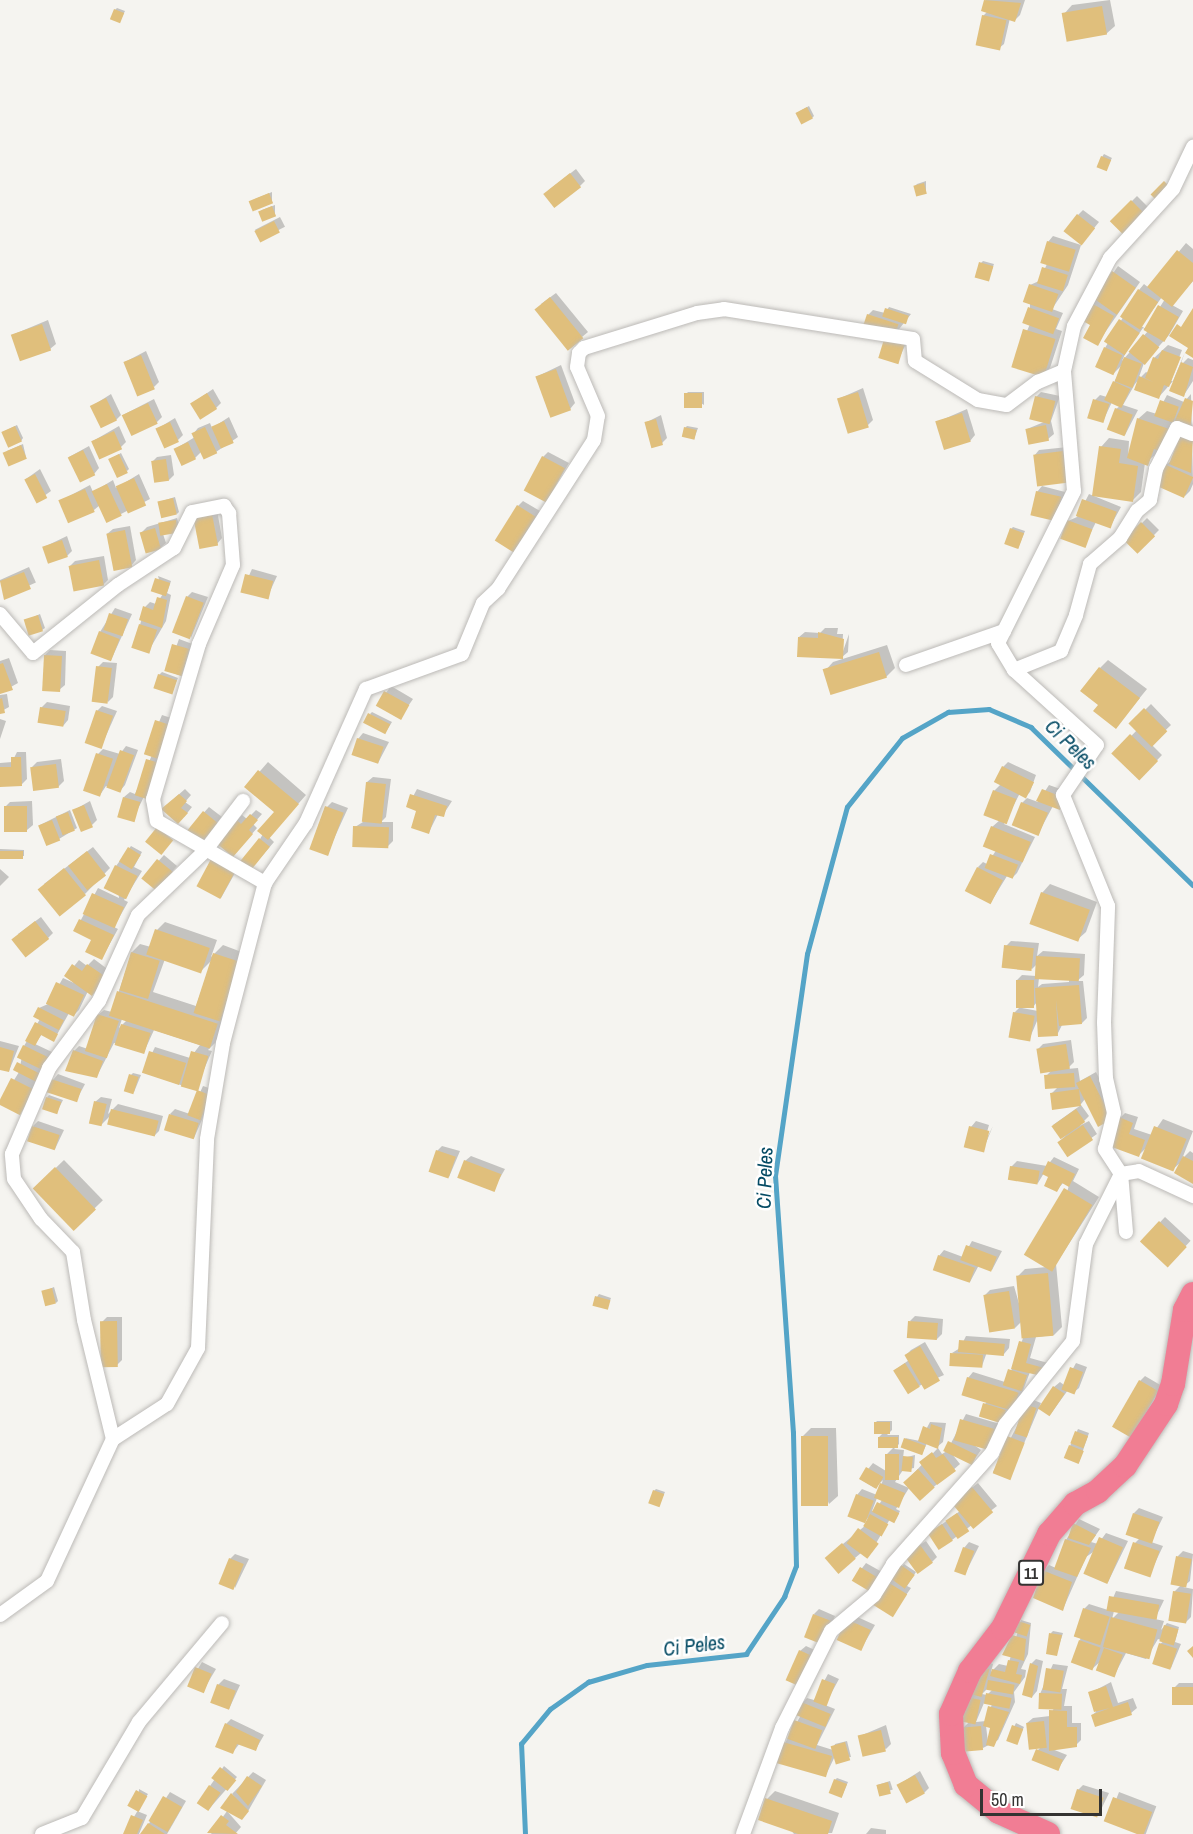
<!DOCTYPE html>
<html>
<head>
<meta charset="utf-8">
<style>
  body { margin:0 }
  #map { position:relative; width:1193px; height:1834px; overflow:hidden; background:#f5f4f0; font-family:"Archivo Narrow",sans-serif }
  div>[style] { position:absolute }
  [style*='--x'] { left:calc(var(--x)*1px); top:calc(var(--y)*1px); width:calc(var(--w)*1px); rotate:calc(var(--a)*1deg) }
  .shadow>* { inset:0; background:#0003; transform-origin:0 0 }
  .stream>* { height:4.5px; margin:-2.25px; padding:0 2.25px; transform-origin:2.25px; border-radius:2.25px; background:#54a4c7 }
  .building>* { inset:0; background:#e0bf7c; transform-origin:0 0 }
  .roads { filter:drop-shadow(0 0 2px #bcbab7) drop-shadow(0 0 2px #bcbab7) }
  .street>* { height:14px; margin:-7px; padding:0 7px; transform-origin:7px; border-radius:7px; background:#fff }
  .highway>* { height:24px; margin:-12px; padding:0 12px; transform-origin:12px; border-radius:12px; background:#f17d94 }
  span { translate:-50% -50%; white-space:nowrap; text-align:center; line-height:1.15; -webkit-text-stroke:5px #fff; paint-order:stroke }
  .shield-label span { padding:2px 4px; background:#fff; border:2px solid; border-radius:4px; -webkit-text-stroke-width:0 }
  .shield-label { font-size:16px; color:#343332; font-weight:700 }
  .water-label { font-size:20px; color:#054b64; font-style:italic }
  .scale { position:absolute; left:980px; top:1789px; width:122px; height:27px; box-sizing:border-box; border:3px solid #343332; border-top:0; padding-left:8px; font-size:18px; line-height:21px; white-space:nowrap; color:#343332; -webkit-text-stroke:4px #fff; paint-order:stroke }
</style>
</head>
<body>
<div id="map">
  <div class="shadow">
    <i style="clip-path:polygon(986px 0,1025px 0,1020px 15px,1015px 20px,1010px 18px,1004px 44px,998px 49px,983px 16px,987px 12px,982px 10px)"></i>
    <i style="clip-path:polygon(1110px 0,1115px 26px,1106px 34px,1064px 14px,1072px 5px)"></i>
    <i style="clip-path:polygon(117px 8px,125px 11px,120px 21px,115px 10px)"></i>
    <i style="clip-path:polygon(809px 106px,814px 116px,812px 118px,800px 111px)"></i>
    <i style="clip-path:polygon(1104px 154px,1112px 158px,1106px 169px,1102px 157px)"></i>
    <i style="clip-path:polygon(576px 169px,585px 181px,580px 186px,550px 189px)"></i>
    <i style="clip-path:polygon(926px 181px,926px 192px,915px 186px,917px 184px)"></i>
    <i style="clip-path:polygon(272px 192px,272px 202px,251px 202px,253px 200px)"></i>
    <i style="left:1137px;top:196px;width:17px;height:36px;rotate:45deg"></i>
    <i style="clip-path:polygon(275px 205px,275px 215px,260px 212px,262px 210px)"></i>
    <i style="clip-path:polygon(1083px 210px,1099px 222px,1086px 238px,1078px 215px)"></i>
    <i style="left:280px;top:217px;width:11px;height:28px;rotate:63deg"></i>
    <i style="clip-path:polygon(1053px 236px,1081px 245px,1068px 285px,1052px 309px,1063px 313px,1056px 329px,1062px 331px,1050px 368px,1042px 376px,1012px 366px,1030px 324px,1030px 285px,1039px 281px,1047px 264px,1048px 242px)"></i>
    <i style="clip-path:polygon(evenodd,1186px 243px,1193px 249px,1193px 281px,1172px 305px,1183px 311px,1169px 335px,1144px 363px,1138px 380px,1146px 372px,1148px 373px,1154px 358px,1168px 345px,1182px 350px,1170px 381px,1173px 381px,1158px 398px,1140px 378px,1135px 384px,1123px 405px,1138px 410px,1125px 435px,1116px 409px,1120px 406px,1112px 402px,1103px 421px,1095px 400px,1100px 395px,1107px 397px,1123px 364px,1114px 373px,1105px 348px,1139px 290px,1144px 284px,1149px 288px,1186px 243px,1162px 297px,1165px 299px,1146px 329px,1141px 326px,1162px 297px,1186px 243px,1143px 328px,1148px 331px,1122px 361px,1126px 352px,1143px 328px)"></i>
    <i style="clip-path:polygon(983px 261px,994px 264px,988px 280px,981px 263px)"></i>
    <i style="clip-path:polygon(1118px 266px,1140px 282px,1097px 344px,1092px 304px)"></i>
    <i style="clip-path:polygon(556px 293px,588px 332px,582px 337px,541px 304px)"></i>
    <i style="clip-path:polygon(889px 307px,911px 314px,896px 333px,909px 337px,897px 363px,868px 315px,873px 310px,885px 313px)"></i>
    <i style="clip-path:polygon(48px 320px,56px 344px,50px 349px,12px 335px)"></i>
    <i style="clip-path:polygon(146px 351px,159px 382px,154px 387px,125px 362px)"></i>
    <i style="clip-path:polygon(1185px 352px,1180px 366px,1188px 358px,1193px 360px,1193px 381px,1184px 395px,1173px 381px)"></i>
    <i style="clip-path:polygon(561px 365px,575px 403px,570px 409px,536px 377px)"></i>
    <i style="clip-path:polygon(863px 388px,873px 420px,868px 425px,838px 399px)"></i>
    <i style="clip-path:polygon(213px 389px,221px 403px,216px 408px,191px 404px)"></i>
    <i style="clip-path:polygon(688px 392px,704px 392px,704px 405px,686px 394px)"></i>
    <i style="clip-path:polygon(1041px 392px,1060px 396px,1051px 421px,1054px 434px,1048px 439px,1027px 429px,1044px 422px,1036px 397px)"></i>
    <i style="clip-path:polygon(111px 394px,121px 415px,116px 420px,92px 406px)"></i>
    <i style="clip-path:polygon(1191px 394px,1193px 484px,1190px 491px,1185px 496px,1165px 465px,1172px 461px,1184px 432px,1145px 463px,1141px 492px,1133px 500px,1101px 447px,1109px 438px,1129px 441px,1128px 459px,1138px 419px,1147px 411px,1157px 414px,1167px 395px,1184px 402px)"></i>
    <i style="clip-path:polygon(154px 399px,162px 417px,157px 422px,123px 415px)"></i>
    <i style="clip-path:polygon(967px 409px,975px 435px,970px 441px,937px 422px)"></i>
    <i style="clip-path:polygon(661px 415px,667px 438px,662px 443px,645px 423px)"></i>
    <i style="clip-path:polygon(229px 417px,238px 437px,216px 452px,201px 452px,195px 458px,175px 449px,195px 437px,193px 434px,198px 428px,210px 423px,212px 428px)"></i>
    <i style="clip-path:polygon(175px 418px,183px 435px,178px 440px,157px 429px)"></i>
    <i style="clip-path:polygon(17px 425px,23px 438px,21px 441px,3px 432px)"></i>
    <i style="clip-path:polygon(119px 426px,126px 442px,121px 447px,93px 441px)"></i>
    <i style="clip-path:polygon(687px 426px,698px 428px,694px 439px,685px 428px)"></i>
    <i style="clip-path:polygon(23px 444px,26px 457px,7px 451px)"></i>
    <i style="clip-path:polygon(89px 446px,99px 468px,94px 474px,69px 457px)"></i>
    <i style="clip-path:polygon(1068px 447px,1066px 482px,1034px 456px,1039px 450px)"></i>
    <i style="clip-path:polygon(548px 452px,569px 463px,546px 501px,543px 457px)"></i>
    <i style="clip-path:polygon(121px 453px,129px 469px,127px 471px,110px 459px)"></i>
    <i style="clip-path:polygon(171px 455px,174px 475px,169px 480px,152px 462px,157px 457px)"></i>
    <i style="clip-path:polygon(40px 469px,51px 491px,37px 501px,26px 479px)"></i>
    <i style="clip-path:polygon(139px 474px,150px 499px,121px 514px,100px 505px,94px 510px,60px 501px,90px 485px,93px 492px,113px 480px,116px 488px)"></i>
    <i style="clip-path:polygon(1042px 486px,1065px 492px,1059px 515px,1037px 492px)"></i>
    <i style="clip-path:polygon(1089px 494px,1121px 507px,1110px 527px,1096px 522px,1084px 546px,1068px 521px,1077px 517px)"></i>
    <i style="clip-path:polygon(175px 497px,179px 512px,177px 514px,159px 502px)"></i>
    <i style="clip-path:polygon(523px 501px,540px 511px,520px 546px,518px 506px)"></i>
    <i style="clip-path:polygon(217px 510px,222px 538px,217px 544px,195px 518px)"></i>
    <i style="clip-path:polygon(177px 518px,180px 529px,163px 534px,166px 543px,160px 548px,142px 532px,147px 527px)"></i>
    <i style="left:1147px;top:518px;width:17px;height:31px;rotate:45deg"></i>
    <i style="clip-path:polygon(130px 526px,136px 560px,131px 566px,107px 534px,113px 529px)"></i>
    <i style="clip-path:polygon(1013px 527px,1025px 531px,1018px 548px,1011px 529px)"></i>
    <i style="clip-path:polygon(67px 536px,72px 551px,67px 556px,44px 547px)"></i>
    <i style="clip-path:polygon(104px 556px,108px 580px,103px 585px,70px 566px,75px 561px)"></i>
    <i style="left:29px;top:567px;width:17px;height:32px;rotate:66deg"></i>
    <i style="clip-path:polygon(252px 569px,277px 576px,267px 598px,242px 591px)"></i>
    <i style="clip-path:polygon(158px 576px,171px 581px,167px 593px,171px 595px,166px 621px,148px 652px,140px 625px,145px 607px,150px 602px,156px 604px,163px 594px)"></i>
    <i style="clip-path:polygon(192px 592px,208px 597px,191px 638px,187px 597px)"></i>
    <i style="clip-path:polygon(115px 608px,132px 614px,111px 660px,100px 632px)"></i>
    <i style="clip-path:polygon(40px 614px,45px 628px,42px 630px,25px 621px)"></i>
    <i style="clip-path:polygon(825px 628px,838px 628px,837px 634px,843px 634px,842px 654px,849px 634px,848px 652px,842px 657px,799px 637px,805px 632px,820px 633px)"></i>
    <i style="left:179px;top:639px;width:15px;height:34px;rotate:20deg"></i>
    <i style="clip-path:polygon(887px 645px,895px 668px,886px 677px,825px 671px,833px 662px)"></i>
    <i style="clip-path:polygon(50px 650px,66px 651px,65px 685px,59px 690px,45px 655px)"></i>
    <i style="clip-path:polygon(9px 658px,18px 683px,0 693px,0 661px)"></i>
    <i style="clip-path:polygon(1108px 660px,1147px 689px,1116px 727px,1100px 705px,1100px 668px)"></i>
    <i style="clip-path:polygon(103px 662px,117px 663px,113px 697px,108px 702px,98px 667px)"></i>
    <i style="clip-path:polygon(162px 672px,178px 678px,171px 693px,159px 675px)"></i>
    <i style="clip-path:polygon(391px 686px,413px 699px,400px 718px,377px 705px)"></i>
    <i style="clip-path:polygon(7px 694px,9px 707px,0 712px,0 695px)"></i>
    <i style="clip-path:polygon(47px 702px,70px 706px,68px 720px,63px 726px,41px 708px)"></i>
    <i style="clip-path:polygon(1151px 704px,1171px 725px,1151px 744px,1162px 755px,1140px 778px,1114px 754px,1137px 730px,1131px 724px)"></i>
    <i style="clip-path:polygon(102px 706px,117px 711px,101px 747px,97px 711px)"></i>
    <i style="clip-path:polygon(372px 712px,392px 722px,387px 730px,370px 714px)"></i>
    <i style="clip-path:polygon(162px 715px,174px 719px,163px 758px,132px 821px,124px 797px,130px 792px,135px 794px,152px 755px,146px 753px)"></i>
    <i style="clip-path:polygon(0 719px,6px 721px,0 739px)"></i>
    <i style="clip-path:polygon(363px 733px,389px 742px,378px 763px,358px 739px)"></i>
    <i style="clip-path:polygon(126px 746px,138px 750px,125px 785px,120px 791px,106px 786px,100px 795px,98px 754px,103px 749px,120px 754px)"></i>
    <i style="clip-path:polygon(17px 752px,26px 752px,27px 779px,22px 784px,0 785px,0 763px,12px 762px)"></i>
    <i style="clip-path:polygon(61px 759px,64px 781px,58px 787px,32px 767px,37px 762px)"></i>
    <i style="clip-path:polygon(268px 762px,306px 795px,269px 837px,274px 842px,256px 863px,260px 839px,276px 812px,246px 787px)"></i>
    <i style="clip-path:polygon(1008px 762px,1036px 775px,1030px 792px,1026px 796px,1020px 793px,1004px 824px,1035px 837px,1017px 873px,1012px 878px,1007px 876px,991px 902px,978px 867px,983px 862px,987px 864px,997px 849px,992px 827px,1000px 820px,994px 791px,1001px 784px,1003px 767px)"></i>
    <i style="clip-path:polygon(373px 777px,391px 779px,386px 817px,381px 822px,393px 822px,393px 841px,388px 846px,355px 827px,363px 822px,367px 782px)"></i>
    <i style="clip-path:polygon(1049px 785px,1066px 791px,1053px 806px,1038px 834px,1022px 803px,1027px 798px,1038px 802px)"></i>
    <i style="clip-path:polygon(185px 789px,191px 795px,185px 802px,192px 807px,184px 817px,168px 804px)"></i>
    <i style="clip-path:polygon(417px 789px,452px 801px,443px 815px,438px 814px,429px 832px,418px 810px,408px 806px)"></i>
    <i style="clip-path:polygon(32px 801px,33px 825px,27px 830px,5px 807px,10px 802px)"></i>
    <i style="clip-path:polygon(90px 801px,97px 820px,92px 825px,74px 810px)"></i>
    <i style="clip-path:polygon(332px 802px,348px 808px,327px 854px,327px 807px)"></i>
    <i style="clip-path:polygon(209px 807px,222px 817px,206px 835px,188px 830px)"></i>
    <i style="clip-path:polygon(70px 810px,77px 828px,59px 839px,40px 825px)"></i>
    <i style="clip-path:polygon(256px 810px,262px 814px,253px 824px,257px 828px,238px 850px,237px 820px,242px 815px,247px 819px)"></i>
    <i style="clip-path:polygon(131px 846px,142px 852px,134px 867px,142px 871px,124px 900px,128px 902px,114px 927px,118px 929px,102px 958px,93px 939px,75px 931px,98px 888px,119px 898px,116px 866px)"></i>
    <i style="clip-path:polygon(93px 847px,110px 868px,85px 894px,44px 884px)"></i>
    <i style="clip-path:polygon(0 849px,24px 850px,24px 856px,0 857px)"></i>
    <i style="clip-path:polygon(164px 855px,177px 866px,161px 884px,143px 878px)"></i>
    <i style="clip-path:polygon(239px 866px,221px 898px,199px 887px)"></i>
    <i style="clip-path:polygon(0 869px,9px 877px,0 886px)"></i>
    <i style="clip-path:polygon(1050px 884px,1097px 902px,1086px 932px,1077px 940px,1042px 893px)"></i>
    <i style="clip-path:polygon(41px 917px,53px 933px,48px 938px,18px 934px)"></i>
    <i style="clip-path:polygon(evenodd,165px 922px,217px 940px,211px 957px,223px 945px,247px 954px,223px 1015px,226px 1016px,218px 1040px,208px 1050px,212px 1051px,195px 1090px,143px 1072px,155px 1047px,190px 1058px,200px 1045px,154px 1030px,144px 1052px,114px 1043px,97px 1076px,74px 1051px,79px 1046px,88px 1049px,98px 1015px,104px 1010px,112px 1012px,132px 952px,140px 944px,151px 947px,157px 930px,165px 922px,165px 959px,201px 971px,212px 960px,196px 1006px,153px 992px,165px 959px,165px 922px,122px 1019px,127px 1020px,119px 1028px,122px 1019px)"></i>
    <i style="clip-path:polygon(evenodd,1011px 941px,1039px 943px,1037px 956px,1043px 951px,1085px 954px,1084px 975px,1077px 981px,1083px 981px,1087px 1018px,1082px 1023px,1062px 1025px,1057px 1035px,1037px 1021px,1029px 1040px,1014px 1013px,1021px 1006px,1017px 980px,1022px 975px,1036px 976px,1037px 964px,1032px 969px,1006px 946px,1011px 941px,1039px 978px,1069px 980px,1069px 982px,1042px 984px,1038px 987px,1039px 978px,1011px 941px,1037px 1002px,1038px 1011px,1022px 1008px,1033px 1007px,1037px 1002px)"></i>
    <i style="clip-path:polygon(94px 959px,110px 971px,88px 991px,79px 1010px,74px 1015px,69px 1013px,54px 1040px,42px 1034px,35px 1044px,52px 1052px,25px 1108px,20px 1113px,0 1103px,19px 1072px,24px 1046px,40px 1019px,35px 1016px,39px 1008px,48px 1004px,63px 978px,74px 983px,66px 976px,79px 960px,87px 966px)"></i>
    <i style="clip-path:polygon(1071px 1040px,1074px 1062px,1067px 1069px,1078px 1068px,1080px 1081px,1096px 1072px,1117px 1113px,1085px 1099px,1081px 1104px,1053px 1108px,1051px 1094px,1058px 1087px,1046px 1076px,1052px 1070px,1038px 1049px,1043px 1044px)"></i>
    <i style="clip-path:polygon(0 1041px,19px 1046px,9px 1071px,0 1068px)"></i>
    <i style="clip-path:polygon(133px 1073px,141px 1075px,134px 1092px,131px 1075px)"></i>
    <i style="clip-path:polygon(58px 1074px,85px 1084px,76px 1101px,53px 1080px)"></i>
    <i style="clip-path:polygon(203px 1086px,215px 1090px,194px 1138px,170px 1114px,175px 1109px,190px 1114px)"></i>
    <i style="clip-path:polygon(49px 1095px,63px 1100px,57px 1112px,47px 1097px)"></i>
    <i style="clip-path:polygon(101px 1097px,112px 1099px,108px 1114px,118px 1104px,163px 1116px,159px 1131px,154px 1136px,111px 1115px,102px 1124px,95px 1102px)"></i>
    <i style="clip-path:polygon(1081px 1105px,1089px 1116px,1079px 1126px,1089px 1121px,1097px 1134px,1067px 1155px,1059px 1142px,1067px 1134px,1053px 1125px)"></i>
    <i style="clip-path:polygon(1125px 1113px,1138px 1117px,1134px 1129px,1152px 1135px,1163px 1119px,1193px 1131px,1182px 1159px,1190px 1151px,1193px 1153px,1193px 1181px,1180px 1163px,1172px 1170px,1147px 1147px,1139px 1155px,1120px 1118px)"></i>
    <i style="clip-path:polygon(38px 1121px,64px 1130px,55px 1149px,33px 1126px)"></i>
    <i style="clip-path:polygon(976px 1121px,989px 1125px,983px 1146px,993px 1126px,983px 1150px,971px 1127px)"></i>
    <i style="clip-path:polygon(442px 1146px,460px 1151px,449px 1177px,437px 1151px)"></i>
    <i style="clip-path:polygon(471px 1156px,505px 1169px,493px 1190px,465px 1161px)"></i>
    <i style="clip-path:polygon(1054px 1157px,1079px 1169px,1073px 1181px,1099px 1197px,1056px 1264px,1062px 1327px,1054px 1335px,1036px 1337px,1030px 1358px,1048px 1363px,1047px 1370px,1030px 1372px,1018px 1404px,1002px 1421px,985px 1404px,987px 1402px,968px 1378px,973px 1372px,1005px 1382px,1014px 1365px,1023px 1338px,1022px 1321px,1015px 1328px,985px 1295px,990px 1290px,1014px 1286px,1020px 1307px,1017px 1277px,1025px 1269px,1047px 1267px,1069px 1185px,1063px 1183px,1057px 1190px,1050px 1176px,1044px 1173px,1038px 1183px,1011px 1167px,1017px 1161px,1047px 1166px)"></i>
    <i style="left:64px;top:1160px;width:56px;height:41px;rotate:46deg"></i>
    <i style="left:1165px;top:1217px;width:35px;height:34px;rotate:43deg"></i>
    <i style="clip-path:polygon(972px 1241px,1002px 1251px,992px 1270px,979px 1265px,970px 1282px,939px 1256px,944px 1250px,963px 1257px)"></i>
    <i style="clip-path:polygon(54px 1287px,58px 1301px,56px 1303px,43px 1292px)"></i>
    <i style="clip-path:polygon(599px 1294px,611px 1298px,607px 1308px,597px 1297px)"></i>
    <i style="clip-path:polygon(915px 1316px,943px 1319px,942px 1334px,936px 1340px,910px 1321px)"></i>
    <i style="clip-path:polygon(107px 1317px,122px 1317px,122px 1360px,117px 1365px,102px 1322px)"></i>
    <i style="clip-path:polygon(966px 1336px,1010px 1339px,1009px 1348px,1004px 1354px,987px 1352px,982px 1366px,952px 1353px,960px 1348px)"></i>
    <i style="clip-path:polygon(925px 1342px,944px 1375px,919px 1386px,895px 1370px,909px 1360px,906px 1355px,911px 1350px)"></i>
    <i style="clip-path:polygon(1076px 1363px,1087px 1367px,1079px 1388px,1073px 1393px,1068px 1390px,1050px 1415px,1054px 1387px,1060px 1382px,1064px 1385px)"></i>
    <i style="clip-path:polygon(1145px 1376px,1162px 1386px,1135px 1431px,1140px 1381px)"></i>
    <i style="clip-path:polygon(1031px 1399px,1041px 1403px,1009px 1479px,993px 1472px)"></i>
    <i style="clip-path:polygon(966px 1414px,1000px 1424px,994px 1442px,970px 1442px,981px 1450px,972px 1463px,952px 1454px,960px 1464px,920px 1499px,910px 1477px,938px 1448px,942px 1454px,947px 1451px)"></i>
    <i style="clip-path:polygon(evenodd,877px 1421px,892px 1421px,892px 1430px,887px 1435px,899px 1435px,899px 1444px,894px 1449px,904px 1450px,903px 1458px,915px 1455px,914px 1468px,903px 1470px,895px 1482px,909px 1488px,896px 1509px,900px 1511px,896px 1519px,890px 1519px,871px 1552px,861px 1553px,855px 1558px,832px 1553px,866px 1525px,871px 1515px,865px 1521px,857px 1495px,862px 1489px,877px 1495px,883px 1480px,875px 1488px,860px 1479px,873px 1463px,886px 1471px,887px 1454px,895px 1446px,879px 1437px,884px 1432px,875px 1423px,877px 1421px,877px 1498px,882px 1500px,874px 1512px,872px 1511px,877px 1498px)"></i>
    <i style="clip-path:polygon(930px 1422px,946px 1423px,943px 1442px,937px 1447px,927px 1443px,922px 1454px,905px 1438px,920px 1441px)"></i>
    <i style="clip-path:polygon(811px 1428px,836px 1428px,838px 1496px,829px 1504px,802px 1437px)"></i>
    <i style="clip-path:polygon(1078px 1429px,1089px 1433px,1079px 1462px,1070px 1446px)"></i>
    <i style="clip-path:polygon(978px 1483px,997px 1506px,952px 1540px,930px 1533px,960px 1511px,959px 1498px)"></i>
    <i style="clip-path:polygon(656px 1489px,665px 1492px,659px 1505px,654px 1491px)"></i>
    <i style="clip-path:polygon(1139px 1508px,1163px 1517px,1151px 1542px,1163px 1546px,1149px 1576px,1135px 1543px,1139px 1539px,1134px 1513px)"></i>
    <i style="clip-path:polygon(1079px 1519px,1100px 1529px,1091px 1542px,1098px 1544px,1106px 1533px,1128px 1541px,1108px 1582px,1096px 1550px,1086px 1557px,1063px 1609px,1044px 1570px,1049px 1565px,1056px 1568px,1066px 1540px)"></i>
    <i style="clip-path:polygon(926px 1541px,937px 1557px,932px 1562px,911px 1551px)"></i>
    <i style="clip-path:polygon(969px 1542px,979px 1546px,965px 1574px,964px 1548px)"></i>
    <i style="clip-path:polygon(1183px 1551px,1193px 1554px,1190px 1581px,1183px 1587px,1193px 1589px,1191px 1617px,1186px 1622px,1174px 1592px,1181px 1585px,1178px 1556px)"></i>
    <i style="clip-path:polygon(235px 1554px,249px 1559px,235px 1588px,230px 1559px)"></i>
    <i style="clip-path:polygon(866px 1563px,882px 1572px,875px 1585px,853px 1580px)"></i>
    <i style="clip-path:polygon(904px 1564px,916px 1572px,907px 1586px,911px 1588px,892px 1615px,888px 1582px)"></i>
    <i style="clip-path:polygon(evenodd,1116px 1591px,1164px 1600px,1155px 1619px,1164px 1621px,1161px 1630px,1167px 1623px,1179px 1627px,1175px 1642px,1181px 1644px,1171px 1668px,1160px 1644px,1164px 1641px,1158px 1639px,1146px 1659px,1126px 1653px,1114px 1676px,1101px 1661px,1092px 1669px,1080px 1641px,1084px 1609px,1089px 1604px,1108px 1610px,1116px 1591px,1114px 1611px,1119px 1612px,1112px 1619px,1114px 1611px)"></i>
    <i style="clip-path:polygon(819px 1609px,835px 1616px,826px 1638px,814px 1614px)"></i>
    <i style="clip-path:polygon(853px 1615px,875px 1625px,861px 1649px,848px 1620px)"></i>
    <i style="clip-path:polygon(evenodd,1021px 1620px,1031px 1623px,1028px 1654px,1021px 1669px,1026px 1670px,1025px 1677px,1014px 1692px,1015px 1702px,998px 1740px,983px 1748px,963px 1728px,970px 1721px,959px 1719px,982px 1660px,993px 1664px,991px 1672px,999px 1664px,1008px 1666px,1021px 1620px,987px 1689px,992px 1690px,987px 1695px,982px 1694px,987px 1689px,1021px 1620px,984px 1703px,992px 1704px,986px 1721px,976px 1722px,984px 1703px,1021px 1620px,986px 1726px,992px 1727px,988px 1742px,986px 1726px)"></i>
    <i style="clip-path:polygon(1053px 1631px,1063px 1633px,1056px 1655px,1051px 1633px)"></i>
    <i style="clip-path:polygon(806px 1646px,819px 1652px,806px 1681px,800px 1651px)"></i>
    <i style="clip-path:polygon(1036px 1659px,1043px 1661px,1037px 1691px,1032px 1697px,1031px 1664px)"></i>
    <i style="clip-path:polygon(202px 1662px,216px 1669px,203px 1691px,188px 1685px)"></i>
    <i style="clip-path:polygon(1053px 1664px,1068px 1666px,1062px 1689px,1067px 1689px,1064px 1706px,1072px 1706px,1072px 1723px,1081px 1723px,1081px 1740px,1076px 1745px,1052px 1749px,1067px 1755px,1058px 1769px,1038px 1750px,1041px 1747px,1027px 1723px,1033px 1718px,1050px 1716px,1054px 1708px,1040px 1694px)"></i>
    <i style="clip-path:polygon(828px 1674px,839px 1679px,825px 1705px,835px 1709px,817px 1745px,833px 1750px,835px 1744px,847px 1741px,851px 1757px,835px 1756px,826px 1775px,785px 1743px,801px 1715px,802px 1703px,807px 1698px,814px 1700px)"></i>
    <i style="clip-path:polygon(224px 1679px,240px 1685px,229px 1709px,218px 1685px)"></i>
    <i style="clip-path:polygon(1111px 1682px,1118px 1703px,1133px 1698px,1137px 1708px,1131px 1713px,1092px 1715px,1096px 1712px,1090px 1693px)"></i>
    <i style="clip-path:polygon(1179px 1683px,1193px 1683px,1193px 1703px,1174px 1688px)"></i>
    <i style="clip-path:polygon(231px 1719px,264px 1735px,256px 1749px,240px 1743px,233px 1752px,226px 1724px)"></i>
    <i style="left:1016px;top:1723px;width:9px;height:19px;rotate:27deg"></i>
    <i style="clip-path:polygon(886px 1725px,891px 1744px,886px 1749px,860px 1736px)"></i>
    <i style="clip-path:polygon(224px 1766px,237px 1777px,209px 1809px,210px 1786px)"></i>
    <i style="clip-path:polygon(920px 1771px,929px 1788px,924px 1793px,898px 1785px)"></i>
    <i style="clip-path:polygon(253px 1772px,266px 1780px,247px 1813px,232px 1794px)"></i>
    <i style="clip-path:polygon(837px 1778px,848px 1782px,842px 1796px,835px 1780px)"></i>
    <i style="left:890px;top:1781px;width:9px;height:14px;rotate:72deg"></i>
    <i style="clip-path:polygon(1083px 1785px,1109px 1793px,1098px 1816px,1078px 1790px)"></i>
    <i style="clip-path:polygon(139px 1789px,148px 1794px,137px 1811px,147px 1815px,139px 1834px,124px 1834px,138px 1810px)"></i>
    <i style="clip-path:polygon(775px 1791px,839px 1813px,832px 1833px,794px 1834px,767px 1799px)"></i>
    <i style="clip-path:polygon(170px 1792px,186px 1801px,170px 1829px,167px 1834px,142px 1834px)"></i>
    <i style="left:1119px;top:1792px;width:40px;height:31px;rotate:21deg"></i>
    <i style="clip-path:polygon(227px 1811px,241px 1827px,235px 1834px,211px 1834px)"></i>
    <i style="clip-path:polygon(871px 1828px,886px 1830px,886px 1834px,866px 1834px)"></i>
  </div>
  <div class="stream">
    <i style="--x:525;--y:1834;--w:90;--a:-92.5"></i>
    <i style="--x:521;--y:1744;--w:45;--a:-50.4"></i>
    <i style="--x:550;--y:1709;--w:47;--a:-35.4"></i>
    <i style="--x:588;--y:1682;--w:61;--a:-16.1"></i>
    <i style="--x:647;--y:1665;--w:100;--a:-6.3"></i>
    <i style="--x:746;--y:1654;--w:69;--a:-56.3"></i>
    <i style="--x:784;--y:1597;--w:33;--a:-69"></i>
    <i style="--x:796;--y:1566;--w:133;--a:-91.3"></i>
    <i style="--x:793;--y:1433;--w:258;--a:-94"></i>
    <i style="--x:775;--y:1176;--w:224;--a:-81.8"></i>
    <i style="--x:807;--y:954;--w:152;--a:-74.8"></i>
    <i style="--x:847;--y:807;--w:88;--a:-51.4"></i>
    <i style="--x:902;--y:738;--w:53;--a:-29.5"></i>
    <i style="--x:948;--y:712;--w:41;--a:-4.2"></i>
    <i style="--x:989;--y:709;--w:46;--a:23.2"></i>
    <i style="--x:1031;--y:727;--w:226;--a:44.3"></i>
  </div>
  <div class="building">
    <i style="clip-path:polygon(984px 0,1021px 3px,1015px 22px,981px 11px)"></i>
    <i style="left:1102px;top:6px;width:29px;height:41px;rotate:80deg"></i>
    <i style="left:114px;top:9px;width:11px;height:11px;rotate:22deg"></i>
    <i style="left:982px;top:15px;width:25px;height:31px;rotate:12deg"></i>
    <i style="left:807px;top:107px;width:13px;height:13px;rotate:63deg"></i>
    <i style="left:1101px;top:156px;width:11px;height:12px;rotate:22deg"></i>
    <i style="left:570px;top:173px;width:18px;height:34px;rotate:52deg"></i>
    <i style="left:1164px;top:181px;width:10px;height:19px;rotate:45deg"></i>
    <i style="left:924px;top:183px;width:11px;height:11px;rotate:75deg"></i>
    <i style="left:269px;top:193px;width:11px;height:22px;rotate:68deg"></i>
    <i style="left:1131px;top:200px;width:20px;height:30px;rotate:45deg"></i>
    <i style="left:272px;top:206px;width:11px;height:15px;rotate:68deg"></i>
    <i style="left:1077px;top:214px;width:23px;height:22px;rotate:38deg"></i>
    <i style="left:274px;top:221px;width:13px;height:22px;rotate:63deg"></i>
    <i style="left:1047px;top:241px;width:30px;height:23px;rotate:17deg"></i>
    <i style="clip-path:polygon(1177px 250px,1193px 263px,1193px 281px,1172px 307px,1147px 287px)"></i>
    <i style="left:979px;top:262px;width:15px;height:16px;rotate:16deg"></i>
    <i style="left:1042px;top:267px;width:27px;height:17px;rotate:17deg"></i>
    <i style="left:1112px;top:271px;width:29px;height:33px;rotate:35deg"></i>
    <i style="left:1029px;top:284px;width:31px;height:19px;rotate:19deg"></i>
    <i style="left:1138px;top:289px;width:24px;height:33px;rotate:33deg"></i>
    <i style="left:550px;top:297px;width:53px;height:20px;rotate:51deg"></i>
    <i style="clip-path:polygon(1091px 303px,1114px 316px,1098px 346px,1083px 338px,1090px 325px,1081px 320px)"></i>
    <i style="left:1158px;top:305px;width:24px;height:29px;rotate:30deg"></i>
    <i style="left:1028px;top:307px;width:33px;height:17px;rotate:20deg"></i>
    <i style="left:885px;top:308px;width:25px;height:9px;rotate:18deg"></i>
    <i style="clip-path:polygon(1193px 308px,1193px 358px,1185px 353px,1188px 348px,1169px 336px,1177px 324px,1181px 327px)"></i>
    <i style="left:867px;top:314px;width:33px;height:14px;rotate:18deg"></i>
    <i style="left:1119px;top:319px;width:25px;height:27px;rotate:34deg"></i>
    <i style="left:42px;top:324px;width:28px;height:33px;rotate:71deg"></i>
    <i style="left:1023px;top:329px;width:34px;height:40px;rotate:17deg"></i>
    <i style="left:1143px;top:334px;width:21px;height:23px;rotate:39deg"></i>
    <i style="left:885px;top:336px;width:21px;height:23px;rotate:17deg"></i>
    <i style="left:1104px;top:347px;width:20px;height:22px;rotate:24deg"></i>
    <i style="clip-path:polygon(1162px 350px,1181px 357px,1169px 387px,1164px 385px,1159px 399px,1134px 390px,1139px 376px,1153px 382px,1145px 378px,1153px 357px,1158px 359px)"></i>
    <i style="left:141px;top:355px;width:37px;height:19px;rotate:68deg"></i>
    <i style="left:1124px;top:357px;width:19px;height:26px;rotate:21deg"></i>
    <i style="clip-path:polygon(1181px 362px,1193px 367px,1184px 397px,1169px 391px)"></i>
    <i style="left:556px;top:369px;width:44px;height:22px;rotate:70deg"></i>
    <i style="left:1113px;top:381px;width:19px;height:21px;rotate:25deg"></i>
    <i style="left:858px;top:392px;width:37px;height:22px;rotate:73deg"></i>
    <i style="left:207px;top:393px;width:19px;height:20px;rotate:58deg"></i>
    <i style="left:702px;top:393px;width:15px;height:18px;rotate:90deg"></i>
    <i style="left:1035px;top:396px;width:21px;height:24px;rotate:14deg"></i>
    <i style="left:106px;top:398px;width:25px;height:18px;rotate:64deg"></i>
    <i style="clip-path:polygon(1185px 398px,1193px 401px,1190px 432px,1173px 425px)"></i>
    <i style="left:1093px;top:399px;width:17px;height:20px;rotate:17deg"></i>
    <i style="left:1160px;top:400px;width:20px;height:17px;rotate:20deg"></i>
    <i style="left:148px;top:403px;width:23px;height:29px;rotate:65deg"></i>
    <i style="left:1115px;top:408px;width:19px;height:23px;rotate:21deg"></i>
    <i style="left:962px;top:413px;width:30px;height:28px;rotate:73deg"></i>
    <i style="clip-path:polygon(1137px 418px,1172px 430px,1164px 453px,1154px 449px,1148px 466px,1127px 458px)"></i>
    <i style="left:656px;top:419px;width:27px;height:12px;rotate:75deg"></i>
    <i style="left:224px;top:421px;width:24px;height:14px;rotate:66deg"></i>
    <i style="left:170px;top:422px;width:22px;height:16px;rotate:66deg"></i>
    <i style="left:1046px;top:425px;width:16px;height:21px;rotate:79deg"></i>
    <i style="left:15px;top:426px;width:17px;height:15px;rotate:66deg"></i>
    <i style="left:205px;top:427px;width:29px;height:15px;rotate:65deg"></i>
    <i style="left:684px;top:427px;width:13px;height:10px;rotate:13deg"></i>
    <i style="left:114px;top:431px;width:20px;height:25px;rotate:66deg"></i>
    <i style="clip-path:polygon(1182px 431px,1193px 436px,1191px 473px,1169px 464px)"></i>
    <i style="left:188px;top:442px;width:19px;height:16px;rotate:65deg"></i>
    <i style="left:21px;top:445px;width:15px;height:20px;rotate:67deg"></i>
    <i style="clip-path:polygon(1099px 446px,1121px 449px,1119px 463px,1138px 466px,1133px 502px,1092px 496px)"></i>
    <i style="left:83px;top:450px;width:28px;height:17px;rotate:64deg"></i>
    <i style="left:1063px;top:451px;width:32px;height:30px;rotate:83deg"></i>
    <i style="left:119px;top:454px;width:21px;height:12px;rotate:65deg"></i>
    <i style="left:542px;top:456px;width:26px;height:39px;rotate:28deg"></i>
    <i style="left:166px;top:459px;width:22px;height:15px;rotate:82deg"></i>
    <i style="left:1164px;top:464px;width:32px;height:23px;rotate:24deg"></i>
    <i style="left:35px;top:474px;width:27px;height:12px;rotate:63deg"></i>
    <i style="left:134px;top:478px;width:30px;height:20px;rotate:66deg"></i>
    <i style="left:107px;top:484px;width:35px;height:17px;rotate:65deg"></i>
    <i style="left:85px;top:489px;width:25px;height:29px;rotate:67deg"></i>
    <i style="left:1036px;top:491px;width:26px;height:25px;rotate:13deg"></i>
    <i style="left:173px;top:498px;width:17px;height:16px;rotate:77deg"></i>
    <i style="left:1082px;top:499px;width:37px;height:18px;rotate:20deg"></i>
    <i style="left:517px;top:505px;width:22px;height:42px;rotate:32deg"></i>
    <i style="left:212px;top:514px;width:32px;height:19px;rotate:79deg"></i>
    <i style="left:176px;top:520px;width:13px;height:18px;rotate:81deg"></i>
    <i style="left:1067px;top:520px;width:27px;height:20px;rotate:20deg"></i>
    <i style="left:1141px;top:522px;width:20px;height:25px;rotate:45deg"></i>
    <i style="left:155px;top:528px;width:22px;height:16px;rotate:74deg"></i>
    <i style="left:1010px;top:528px;width:15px;height:17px;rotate:20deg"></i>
    <i style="left:125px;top:530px;width:38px;height:19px;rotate:79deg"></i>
    <i style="left:62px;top:540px;width:18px;height:21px;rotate:71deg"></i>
    <i style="left:99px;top:560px;width:26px;height:31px;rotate:79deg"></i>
    <i style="clip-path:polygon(24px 572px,31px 589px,4px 600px,0 581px)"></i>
    <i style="left:245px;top:574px;width:29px;height:19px;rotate:14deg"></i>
    <i style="left:155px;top:578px;width:16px;height:14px;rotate:18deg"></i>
    <i style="left:186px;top:596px;width:19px;height:39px;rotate:21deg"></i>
    <i style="clip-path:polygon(157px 597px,167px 600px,162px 628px,139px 620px,143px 606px,153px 610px)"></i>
    <i style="left:109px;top:613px;width:20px;height:18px;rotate:18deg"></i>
    <i style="left:38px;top:615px;width:17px;height:15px;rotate:73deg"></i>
    <i style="left:139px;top:624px;width:19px;height:25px;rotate:18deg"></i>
    <i style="left:99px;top:631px;width:22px;height:24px;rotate:21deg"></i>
    <i style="clip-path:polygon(818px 632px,844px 639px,843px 659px,797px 657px,798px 637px,818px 638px)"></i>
    <i style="left:172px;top:644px;width:18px;height:28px;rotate:16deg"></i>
    <i style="left:879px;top:652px;width:27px;height:59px;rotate:73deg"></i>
    <i style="left:44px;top:655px;width:18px;height:36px;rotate:3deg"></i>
    <i style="clip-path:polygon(3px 663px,13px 690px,0 694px,0 664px)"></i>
    <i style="left:96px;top:666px;width:16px;height:36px;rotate:7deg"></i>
    <i style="clip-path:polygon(1099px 667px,1140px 698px,1116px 729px,1093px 711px,1098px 705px,1080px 691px)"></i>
    <i style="left:158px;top:674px;width:20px;height:15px;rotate:18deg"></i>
    <i style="left:384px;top:691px;width:29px;height:17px;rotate:29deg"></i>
    <i style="clip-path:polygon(2px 698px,5px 713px,0 714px,0 699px)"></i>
    <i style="left:40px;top:707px;width:26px;height:16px;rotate:9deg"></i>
    <i style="left:1144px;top:708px;width:33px;height:22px;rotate:45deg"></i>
    <i style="left:96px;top:710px;width:18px;height:35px;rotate:19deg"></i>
    <i style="left:368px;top:713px;width:25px;height:11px;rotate:27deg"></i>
    <i style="left:155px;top:720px;width:16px;height:36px;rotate:18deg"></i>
    <i style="left:1130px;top:734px;width:39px;height:27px;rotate:44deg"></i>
    <i style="left:357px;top:738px;width:28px;height:18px;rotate:18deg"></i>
    <i style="left:120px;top:750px;width:15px;height:40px;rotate:20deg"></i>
    <i style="left:96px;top:753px;width:18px;height:40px;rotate:19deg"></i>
    <i style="clip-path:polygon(11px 757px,21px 757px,22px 786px,0 787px,0 767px,11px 767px)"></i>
    <i style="left:146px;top:759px;width:14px;height:38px;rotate:17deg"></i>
    <i style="left:56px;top:764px;width:24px;height:26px;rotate:83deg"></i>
    <i style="left:1002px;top:766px;width:36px;height:18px;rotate:27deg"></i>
    <i style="clip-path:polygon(258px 770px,299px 804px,268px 840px,257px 831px,274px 812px,244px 787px)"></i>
    <i style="left:366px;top:782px;width:20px;height:40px;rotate:6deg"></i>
    <i style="clip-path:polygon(1042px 789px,1062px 797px,1060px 810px,1036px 801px)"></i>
    <i style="left:993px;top:790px;width:25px;height:27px;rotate:21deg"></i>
    <i style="clip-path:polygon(179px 794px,187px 801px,181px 808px,188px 813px,178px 824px,161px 809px)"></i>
    <i style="clip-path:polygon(410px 794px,447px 806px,444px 817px,435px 815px,429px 834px,411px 828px,416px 811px,406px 807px)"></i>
    <i style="left:123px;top:797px;width:18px;height:21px;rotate:16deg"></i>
    <i style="left:1021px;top:802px;width:29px;height:25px;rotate:22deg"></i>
    <i style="left:84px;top:805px;width:24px;height:13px;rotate:68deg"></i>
    <i style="left:4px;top:806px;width:23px;height:26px"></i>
    <i style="left:325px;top:806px;width:20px;height:46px;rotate:20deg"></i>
    <i style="left:203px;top:811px;width:19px;height:25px;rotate:39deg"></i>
    <i style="left:68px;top:812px;width:20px;height:13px;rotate:70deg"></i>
    <i style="clip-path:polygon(250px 814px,258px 820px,249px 830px,253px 834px,233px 857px,216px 843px,236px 819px,241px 824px)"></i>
    <i style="left:52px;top:820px;width:22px;height:15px;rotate:68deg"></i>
    <i style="left:353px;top:826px;width:36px;height:21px;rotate:2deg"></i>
    <i style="left:991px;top:826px;width:43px;height:22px;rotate:22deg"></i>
    <i style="left:157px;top:827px;width:21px;height:19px;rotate:39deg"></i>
    <i style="left:259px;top:838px;width:14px;height:30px;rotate:39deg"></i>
    <i style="left:128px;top:847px;width:15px;height:17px;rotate:32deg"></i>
    <i style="left:0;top:851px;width:23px;height:8px"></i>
    <i style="left:87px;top:851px;width:31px;height:24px;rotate:52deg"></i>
    <i style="left:990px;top:854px;width:30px;height:15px;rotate:21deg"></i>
    <i style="left:157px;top:859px;width:21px;height:25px;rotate:39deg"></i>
    <i style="left:211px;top:859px;width:27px;height:31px;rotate:28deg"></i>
    <i style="left:115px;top:865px;width:25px;height:26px;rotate:26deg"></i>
    <i style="left:977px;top:867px;width:29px;height:27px;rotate:27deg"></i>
    <i style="left:64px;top:868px;width:35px;height:34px;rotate:51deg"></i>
    <i style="left:1041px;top:892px;width:52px;height:34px;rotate:20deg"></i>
    <i style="left:92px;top:893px;width:35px;height:23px;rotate:24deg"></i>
    <i style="clip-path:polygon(79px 919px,114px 935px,102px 960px,85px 952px,91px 940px,73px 931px)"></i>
    <i style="left:35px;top:921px;width:23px;height:30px;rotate:52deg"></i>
    <i style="left:155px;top:929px;width:58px;height:27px;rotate:19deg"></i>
    <i style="left:1004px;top:945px;width:30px;height:23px;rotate:6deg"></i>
    <i style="left:131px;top:952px;width:30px;height:40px;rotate:17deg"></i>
    <i style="left:213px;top:953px;width:28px;height:63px;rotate:18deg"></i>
    <i style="left:1036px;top:956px;width:44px;height:23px;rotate:3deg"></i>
    <i style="clip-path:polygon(72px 964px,82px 971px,87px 964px,106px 977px,92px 996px,64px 976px)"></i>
    <i style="left:1016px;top:980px;width:18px;height:28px"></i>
    <i style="left:56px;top:982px;width:31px;height:24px;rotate:25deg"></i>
    <i style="clip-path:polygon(1079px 985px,1082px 1024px,1059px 1026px,1056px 1000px,1058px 1036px,1038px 1037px,1035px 988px)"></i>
    <i style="left:117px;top:991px;width:106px;height:26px;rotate:18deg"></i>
    <i style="left:38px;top:1007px;width:29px;height:11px;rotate:27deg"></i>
    <i style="left:1013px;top:1012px;width:22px;height:26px;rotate:10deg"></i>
    <i style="left:97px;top:1014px;width:23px;height:39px;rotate:18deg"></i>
    <i style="clip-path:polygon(35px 1022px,58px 1034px,54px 1042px,41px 1035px,35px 1046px,25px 1041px)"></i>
    <i style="left:121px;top:1024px;width:31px;height:22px;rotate:17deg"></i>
    <i style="left:1066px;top:1044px;width:25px;height:30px;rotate:81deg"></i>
    <i style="left:23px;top:1045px;width:28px;height:14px;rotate:26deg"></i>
    <i style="clip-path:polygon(0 1047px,14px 1051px,9px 1072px,0 1070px)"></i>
    <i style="clip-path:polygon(73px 1050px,103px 1061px,97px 1078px,65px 1071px)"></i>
    <i style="left:149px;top:1051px;width:39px;height:23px;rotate:18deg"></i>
    <i style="left:191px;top:1051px;width:18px;height:37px;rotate:16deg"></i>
    <i style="left:17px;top:1062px;width:27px;height:9px;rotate:27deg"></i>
    <i style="left:1074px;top:1073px;width:14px;height:30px;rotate:86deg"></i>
    <i style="left:129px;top:1074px;width:10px;height:18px;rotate:17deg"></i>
    <i style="clip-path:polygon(1090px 1076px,1112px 1119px,1098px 1127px,1079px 1089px,1081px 1106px,1052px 1110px,1050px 1093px,1079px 1089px,1076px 1083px)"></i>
    <i style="left:11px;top:1078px;width:25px;height:29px;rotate:27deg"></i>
    <i style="left:51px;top:1079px;width:32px;height:14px;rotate:18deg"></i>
    <i style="left:197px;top:1090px;width:14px;height:27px;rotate:21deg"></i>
    <i style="left:46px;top:1097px;width:16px;height:13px;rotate:18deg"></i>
    <i style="left:94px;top:1101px;width:13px;height:23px;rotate:13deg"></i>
    <i style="left:111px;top:1109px;width:49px;height:16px;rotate:14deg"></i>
    <i style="left:1076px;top:1109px;width:16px;height:30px;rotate:55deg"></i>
    <i style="left:169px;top:1114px;width:31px;height:17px;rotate:17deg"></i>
    <i style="clip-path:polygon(1119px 1117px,1133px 1123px,1129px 1134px,1145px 1140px,1139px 1157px,1109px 1146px)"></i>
    <i style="left:1083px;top:1125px;width:18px;height:31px;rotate:56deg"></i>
    <i style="left:32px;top:1126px;width:29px;height:16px;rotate:18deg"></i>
    <i style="left:969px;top:1126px;width:21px;height:22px;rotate:14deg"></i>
    <i style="left:1154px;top:1126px;width:35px;height:35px;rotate:22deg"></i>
    <i style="left:436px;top:1150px;width:21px;height:23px;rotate:19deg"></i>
    <i style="clip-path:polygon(1183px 1156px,1193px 1161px,1193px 1184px,1174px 1173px)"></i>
    <i style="left:464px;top:1160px;width:40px;height:19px;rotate:21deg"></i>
    <i style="clip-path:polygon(1048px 1161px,1075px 1174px,1069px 1187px,1062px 1183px,1057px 1192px,1044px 1186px,1048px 1177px,1042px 1174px)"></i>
    <i style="left:1010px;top:1166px;width:30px;height:14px;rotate:9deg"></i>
    <i style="left:55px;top:1167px;width:59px;height:31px;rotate:46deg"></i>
    <i style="left:1064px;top:1188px;width:33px;height:78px;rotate:31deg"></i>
    <i style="left:1159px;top:1221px;width:38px;height:28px;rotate:43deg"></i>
    <i style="left:966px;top:1245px;width:33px;height:16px;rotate:21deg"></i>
    <i style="left:938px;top:1255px;width:39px;height:16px;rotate:19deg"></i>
    <i style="left:1048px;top:1273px;width:63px;height:32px;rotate:85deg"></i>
    <i style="left:52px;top:1288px;width:16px;height:11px;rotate:76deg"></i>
    <i style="left:1009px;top:1291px;width:38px;height:26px;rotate:81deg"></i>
    <i style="left:595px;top:1296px;width:16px;height:10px;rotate:15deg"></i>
    <i style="left:117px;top:1321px;width:46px;height:17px;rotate:89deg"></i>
    <i style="left:908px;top:1321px;width:30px;height:17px;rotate:4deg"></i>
    <i style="left:959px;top:1340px;width:46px;height:12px;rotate:5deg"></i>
    <i style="clip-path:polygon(1019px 1341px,1031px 1344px,1026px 1363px,1044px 1368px,1042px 1376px,1011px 1369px)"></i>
    <i style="left:920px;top:1346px;width:40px;height:18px;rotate:60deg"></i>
    <i style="left:950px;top:1353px;width:33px;height:13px;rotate:3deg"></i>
    <i style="left:905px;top:1363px;width:28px;height:14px;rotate:58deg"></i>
    <i style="left:1070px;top:1367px;width:14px;height:24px;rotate:21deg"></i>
    <i style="left:1008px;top:1369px;width:20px;height:17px;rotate:18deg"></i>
    <i style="left:967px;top:1377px;width:54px;height:19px;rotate:17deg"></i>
    <i style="left:1139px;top:1380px;width:22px;height:54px;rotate:30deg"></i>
    <i style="left:1053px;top:1386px;width:14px;height:27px;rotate:34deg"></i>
    <i style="left:983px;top:1403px;width:24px;height:14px;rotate:17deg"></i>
    <i style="left:1024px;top:1404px;width:13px;height:31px;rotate:18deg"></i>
    <i style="left:960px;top:1419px;width:36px;height:22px;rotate:16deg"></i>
    <i style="left:890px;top:1422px;width:12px;height:16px;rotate:90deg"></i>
    <i style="clip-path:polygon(931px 1424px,942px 1428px,938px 1449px,918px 1441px,923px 1426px,930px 1429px)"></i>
    <i style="left:1075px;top:1431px;width:14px;height:13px;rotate:21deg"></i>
    <i style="left:801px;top:1436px;width:27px;height:70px"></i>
    <i style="left:1007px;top:1436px;width:19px;height:40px;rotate:21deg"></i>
    <i style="left:878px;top:1437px;width:20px;height:11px"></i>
    <i style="left:904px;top:1438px;width:23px;height:10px;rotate:20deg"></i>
    <i style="left:948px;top:1441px;width:32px;height:11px;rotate:26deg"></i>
    <i style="left:1069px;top:1445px;width:16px;height:14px;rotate:22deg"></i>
    <i style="clip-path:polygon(932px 1452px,936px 1458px,943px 1454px,956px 1471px,937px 1485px,919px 1462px)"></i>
    <i style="left:885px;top:1454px;width:14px;height:26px"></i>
    <i style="left:903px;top:1456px;width:10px;height:15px;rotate:6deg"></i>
    <i style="left:866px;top:1467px;width:20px;height:14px;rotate:30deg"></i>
    <i style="left:918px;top:1469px;width:25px;height:20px;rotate:48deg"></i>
    <i style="left:880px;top:1483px;width:27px;height:16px;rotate:22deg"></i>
    <i style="left:972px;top:1487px;width:33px;height:26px;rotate:50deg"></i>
    <i style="left:653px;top:1490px;width:12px;height:14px;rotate:20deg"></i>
    <i style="left:856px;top:1494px;width:19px;height:24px;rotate:21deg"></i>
    <i style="left:877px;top:1502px;width:25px;height:11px;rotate:27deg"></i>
    <i style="left:957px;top:1513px;width:22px;height:14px;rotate:56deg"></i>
    <i style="left:1133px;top:1513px;width:28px;height:23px;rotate:19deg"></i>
    <i style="left:870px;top:1514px;width:21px;height:14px;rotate:29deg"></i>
    <i style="clip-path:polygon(1073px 1523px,1096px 1535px,1089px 1545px,1068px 1538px)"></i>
    <i style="left:942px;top:1524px;width:20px;height:17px;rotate:57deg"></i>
    <i style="left:858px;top:1528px;width:26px;height:19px;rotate:37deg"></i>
    <i style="left:1099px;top:1537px;width:26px;height:40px;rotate:23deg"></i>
    <i style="clip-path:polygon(1065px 1539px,1091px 1548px,1077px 1577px,1054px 1569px)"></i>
    <i style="left:1133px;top:1542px;width:28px;height:28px;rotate:19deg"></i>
    <i style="left:842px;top:1543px;width:21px;height:23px;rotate:49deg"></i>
    <i style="left:920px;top:1545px;width:22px;height:19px;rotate:54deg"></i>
    <i style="left:963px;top:1547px;width:12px;height:26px;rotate:20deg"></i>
    <i style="left:1176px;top:1556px;width:16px;height:29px;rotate:11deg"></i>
    <i style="left:229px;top:1558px;width:16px;height:28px;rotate:22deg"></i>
    <i style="left:901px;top:1565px;width:17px;height:17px;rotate:36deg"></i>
    <i style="left:860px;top:1567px;width:21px;height:16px;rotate:31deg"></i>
    <i style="clip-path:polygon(1042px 1570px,1072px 1582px,1063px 1611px,1033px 1598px)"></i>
    <i style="left:886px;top:1581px;width:25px;height:27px;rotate:32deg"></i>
    <i style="left:1173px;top:1591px;width:18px;height:30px;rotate:9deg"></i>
    <i style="left:1109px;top:1596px;width:51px;height:15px;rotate:10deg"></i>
    <i style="left:1083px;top:1608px;width:28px;height:30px;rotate:18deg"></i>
    <i style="left:813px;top:1614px;width:19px;height:25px;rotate:21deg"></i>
    <i style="left:1111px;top:1617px;width:48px;height:31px;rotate:15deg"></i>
    <i style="left:846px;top:1619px;width:27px;height:23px;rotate:24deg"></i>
    <i style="left:1018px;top:1621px;width:13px;height:12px;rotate:18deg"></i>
    <i style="left:1164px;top:1625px;width:15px;height:17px;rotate:16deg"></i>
    <i style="clip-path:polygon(1049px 1633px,1062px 1635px,1057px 1656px,1046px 1654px)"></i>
    <i style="clip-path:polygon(1012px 1635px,1026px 1639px,1024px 1661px,1002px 1655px)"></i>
    <i style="left:1079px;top:1640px;width:23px;height:24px;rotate:20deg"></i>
    <i style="left:1159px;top:1643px;width:19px;height:22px;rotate:18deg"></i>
    <i style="clip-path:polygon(1193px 1646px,1193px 1658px,1187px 1651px)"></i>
    <i style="left:1104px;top:1648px;width:20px;height:24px;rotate:20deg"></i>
    <i style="left:799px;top:1650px;width:17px;height:33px;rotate:24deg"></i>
    <i style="clip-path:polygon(1008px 1660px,1019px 1662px,1016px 1674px,1022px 1675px,1020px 1684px,990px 1676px,992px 1669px,1005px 1672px)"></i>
    <i style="clip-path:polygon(1030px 1663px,1038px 1666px,1032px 1698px,1022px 1695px)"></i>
    <i style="left:975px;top:1665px;width:15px;height:29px;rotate:16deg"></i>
    <i style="left:195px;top:1667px;width:18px;height:21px;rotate:22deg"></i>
    <i style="left:1046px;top:1668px;width:18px;height:22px;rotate:9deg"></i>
    <i style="left:822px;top:1679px;width:14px;height:24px;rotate:21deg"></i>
    <i style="left:988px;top:1680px;width:27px;height:10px;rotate:10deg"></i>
    <i style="left:217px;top:1684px;width:20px;height:20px;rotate:20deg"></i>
    <i style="clip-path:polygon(1106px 1686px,1113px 1707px,1128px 1702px,1132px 1715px,1095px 1727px,1091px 1715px,1110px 1708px,1094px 1712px,1088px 1692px)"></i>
    <i style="left:1193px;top:1687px;width:18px;height:21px;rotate:90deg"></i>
    <i style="left:986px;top:1693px;width:26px;height:11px;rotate:11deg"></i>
    <i style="left:1039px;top:1693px;width:23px;height:16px;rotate:2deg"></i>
    <i style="left:962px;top:1696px;width:19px;height:25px;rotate:12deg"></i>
    <i style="left:801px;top:1702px;width:32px;height:14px;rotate:22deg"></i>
    <i style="clip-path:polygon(988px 1706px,1009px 1712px,994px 1747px,986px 1745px,990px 1728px,983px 1726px)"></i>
    <i style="clip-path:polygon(1049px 1710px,1067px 1711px,1067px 1727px,1077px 1727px,1077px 1747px,1049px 1751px)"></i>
    <i style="left:794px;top:1720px;width:30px;height:20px;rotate:20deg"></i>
    <i style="left:1044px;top:1721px;width:27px;height:18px;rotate:84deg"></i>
    <i style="clip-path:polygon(225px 1723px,260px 1740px,256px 1751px,237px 1744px,233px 1754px,215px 1747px)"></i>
    <i style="left:1012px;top:1725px;width:12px;height:17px;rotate:20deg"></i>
    <i style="left:981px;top:1726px;width:24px;height:20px;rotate:85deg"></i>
    <i style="left:881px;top:1730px;width:22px;height:24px;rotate:77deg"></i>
    <i style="left:783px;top:1742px;width:51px;height:22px;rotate:16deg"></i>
    <i style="left:845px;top:1742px;width:19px;height:15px;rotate:74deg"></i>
    <i style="left:1036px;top:1749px;width:29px;height:12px;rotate:22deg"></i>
    <i style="left:220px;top:1767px;width:21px;height:14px;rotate:39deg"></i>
    <i style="left:915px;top:1775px;width:21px;height:21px;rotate:62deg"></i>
    <i style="clip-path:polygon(247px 1776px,262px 1786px,248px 1806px,236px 1792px)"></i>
    <i style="left:834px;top:1779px;width:14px;height:15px;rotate:21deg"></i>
    <i style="left:888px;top:1782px;width:12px;height:12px;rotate:76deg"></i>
    <i style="left:209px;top:1785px;width:14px;height:22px;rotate:34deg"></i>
    <i style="left:1077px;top:1789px;width:28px;height:21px;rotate:18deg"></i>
    <i style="left:136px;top:1790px;width:13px;height:18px;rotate:29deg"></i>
    <i style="clip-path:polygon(231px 1793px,249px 1811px,242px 1820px,220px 1808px)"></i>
    <i style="left:163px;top:1796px;width:22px;height:29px;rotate:30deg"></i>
    <i style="left:1113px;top:1797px;width:42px;height:26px;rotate:21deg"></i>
    <i style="clip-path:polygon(765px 1798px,832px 1821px,828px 1834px,798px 1834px,758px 1820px)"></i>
    <i style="clip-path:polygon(131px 1815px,143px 1820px,137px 1834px,123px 1834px)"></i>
    <i style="clip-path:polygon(221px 1815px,229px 1821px,226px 1825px,238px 1834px,207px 1833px)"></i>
    <i style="clip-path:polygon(148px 1823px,165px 1834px,140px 1834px)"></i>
  </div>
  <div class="roads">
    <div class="street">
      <i style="--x:0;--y:614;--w:51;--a:49.8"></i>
      <i style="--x:33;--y:653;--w:109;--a:-38.7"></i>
      <i style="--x:118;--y:585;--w:67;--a:-33.5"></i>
      <i style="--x:174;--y:548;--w:40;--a:-63.4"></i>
      <i style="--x:192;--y:512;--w:33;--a:-11"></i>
      <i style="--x:224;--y:506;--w:9;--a:54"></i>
      <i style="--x:229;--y:513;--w:52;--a:85.6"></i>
      <i style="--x:233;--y:565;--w:86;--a:113.3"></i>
      <i style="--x:199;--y:644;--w:162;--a:106.5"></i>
      <i style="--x:153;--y:799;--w:22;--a:80"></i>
      <i style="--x:157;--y:821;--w:125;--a:29.9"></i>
      <i style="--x:906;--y:665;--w:104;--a:-19.1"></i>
      <i style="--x:1014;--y:670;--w:51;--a:-22"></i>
      <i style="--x:1061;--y:651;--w:39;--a:-67"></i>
      <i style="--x:1076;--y:615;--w:53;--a:-74.6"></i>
      <i style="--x:1090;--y:564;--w:40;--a:-41"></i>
      <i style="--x:1120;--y:538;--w:32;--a:-58"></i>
      <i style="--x:1137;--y:511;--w:17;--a:-40"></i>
      <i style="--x:1150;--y:500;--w:32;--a:-79"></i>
      <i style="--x:1156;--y:469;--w:46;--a:-62.9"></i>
      <i style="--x:1177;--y:428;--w:17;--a:21"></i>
      <i style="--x:1126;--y:1232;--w:58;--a:-94.9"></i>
      <i style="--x:1121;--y:1174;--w:18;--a:-9"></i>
      <i style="--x:1139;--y:1171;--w:60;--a:24.8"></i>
      <i style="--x:113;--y:1439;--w:122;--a:-103.7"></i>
      <i style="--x:84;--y:1320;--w:69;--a:-99.2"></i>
      <i style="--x:73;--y:1252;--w:46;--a:-134.1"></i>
      <i style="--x:41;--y:1219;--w:48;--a:-124"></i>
      <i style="--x:14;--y:1179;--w:25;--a:-95"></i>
      <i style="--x:12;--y:1154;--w:94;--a:-66.7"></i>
      <i style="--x:49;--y:1068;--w:84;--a:-53.3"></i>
      <i style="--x:99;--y:1001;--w:94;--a:-65.6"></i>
      <i style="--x:138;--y:915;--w:93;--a:-43.7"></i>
      <i style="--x:205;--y:851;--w:63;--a:-52.8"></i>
      <i style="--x:0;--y:1615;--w:58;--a:-35.9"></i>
      <i style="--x:47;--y:1581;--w:157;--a:-65.1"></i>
      <i style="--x:113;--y:1439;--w:64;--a:-32.9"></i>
      <i style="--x:167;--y:1404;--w:64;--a:-61"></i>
      <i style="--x:198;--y:1348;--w:209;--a:-87.5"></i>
      <i style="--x:207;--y:1139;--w:97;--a:-80.5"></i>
      <i style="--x:223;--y:1043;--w:165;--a:-75.3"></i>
      <i style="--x:265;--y:883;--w:73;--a:-55.7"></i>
      <i style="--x:306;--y:823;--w:147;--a:-65.9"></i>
      <i style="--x:366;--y:689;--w:102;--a:-20"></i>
      <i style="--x:462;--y:654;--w:55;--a:-67.6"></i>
      <i style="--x:483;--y:603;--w:21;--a:-43"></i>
      <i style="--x:498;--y:589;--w:177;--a:-57.2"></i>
      <i style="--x:594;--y:440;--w:24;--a:-81"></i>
      <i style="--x:598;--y:416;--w:53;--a:-113.2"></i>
      <i style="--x:577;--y:367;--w:14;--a:-82"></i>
      <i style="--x:579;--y:353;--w:7;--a:-45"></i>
      <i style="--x:584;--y:348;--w:118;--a:-17.2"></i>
      <i style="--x:697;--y:313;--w:27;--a:-8"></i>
      <i style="--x:724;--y:309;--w:191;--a:9"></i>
      <i style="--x:913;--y:339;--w:22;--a:85"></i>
      <i style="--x:915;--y:361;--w:74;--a:31.8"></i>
      <i style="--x:978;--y:400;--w:29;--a:10"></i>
      <i style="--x:1007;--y:405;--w:39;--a:-37"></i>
      <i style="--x:1038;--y:382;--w:28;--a:-23"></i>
      <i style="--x:42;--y:1834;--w:43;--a:-21.8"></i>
      <i style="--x:82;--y:1818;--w:112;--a:-59.3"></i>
      <i style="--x:139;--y:1722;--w:129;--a:-50"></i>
      <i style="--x:743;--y:1834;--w:113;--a:-69.8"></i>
      <i style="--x:782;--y:1728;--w:109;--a:-63.2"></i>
      <i style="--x:831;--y:1631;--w:56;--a:-39.9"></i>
      <i style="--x:874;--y:1595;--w:36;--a:-58"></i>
      <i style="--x:893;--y:1564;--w:149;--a:-48.3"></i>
      <i style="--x:992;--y:1453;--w:31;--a:-65"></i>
      <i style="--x:1005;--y:1425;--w:108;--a:-51"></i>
      <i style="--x:1073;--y:1341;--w:98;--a:-82.4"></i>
      <i style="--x:1086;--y:1244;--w:78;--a:-63.4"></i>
      <i style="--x:1121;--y:1174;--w:30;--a:-123"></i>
      <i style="--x:1105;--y:1149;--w:37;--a:-76"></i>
      <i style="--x:1114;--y:1113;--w:35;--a:-103"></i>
      <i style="--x:1106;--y:1079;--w:56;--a:-92"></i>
      <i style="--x:1104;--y:1023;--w:117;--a:-88"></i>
      <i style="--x:1108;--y:906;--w:120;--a:-112.1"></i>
      <i style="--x:1063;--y:795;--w:60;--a:-55.8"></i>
      <i style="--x:1097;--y:745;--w:112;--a:-137.9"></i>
      <i style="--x:1014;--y:670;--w:31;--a:-121"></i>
      <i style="--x:998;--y:643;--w:170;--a:-63.4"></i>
      <i style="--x:1074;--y:491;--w:120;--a:-94.8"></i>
      <i style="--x:1064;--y:371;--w:46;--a:-77.5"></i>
      <i style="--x:1074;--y:326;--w:77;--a:-62.1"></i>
      <i style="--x:1110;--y:258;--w:93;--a:-47.6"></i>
      <i style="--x:1173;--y:189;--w:47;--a:-64.5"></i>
    </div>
    <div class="highway">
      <i style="--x:1048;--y:1834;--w:54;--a:-155.8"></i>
      <i style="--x:999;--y:1812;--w:43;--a:-140.7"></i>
      <i style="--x:966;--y:1785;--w:35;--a:-112"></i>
      <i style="--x:953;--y:1753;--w:39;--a:-93"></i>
      <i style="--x:951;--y:1714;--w:47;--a:-66.2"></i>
      <i style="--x:970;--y:1671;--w:54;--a:-52.5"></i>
      <i style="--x:1003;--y:1628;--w:105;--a:-63.9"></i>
      <i style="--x:1049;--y:1534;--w:40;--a:-49"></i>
      <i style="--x:1075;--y:1504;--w:26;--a:-29"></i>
      <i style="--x:1098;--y:1491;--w:37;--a:-43"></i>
      <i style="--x:1125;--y:1466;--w:74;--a:-56.5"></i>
      <i style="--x:1166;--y:1404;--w:21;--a:-71"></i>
      <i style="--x:1173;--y:1384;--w:75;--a:-80.8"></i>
      <i style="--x:1185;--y:1310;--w:18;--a:-63"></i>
    </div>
  </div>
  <div class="shield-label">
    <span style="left:1031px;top:1573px">11</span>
  </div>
  <div class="water-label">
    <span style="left:1071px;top:744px;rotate:44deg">Ci Peles</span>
    <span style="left:764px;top:1178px;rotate:-88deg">Ci Peles</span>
    <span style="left:694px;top:1645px;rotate:-7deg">Ci Peles</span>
  </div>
  <div class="scale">50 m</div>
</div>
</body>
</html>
